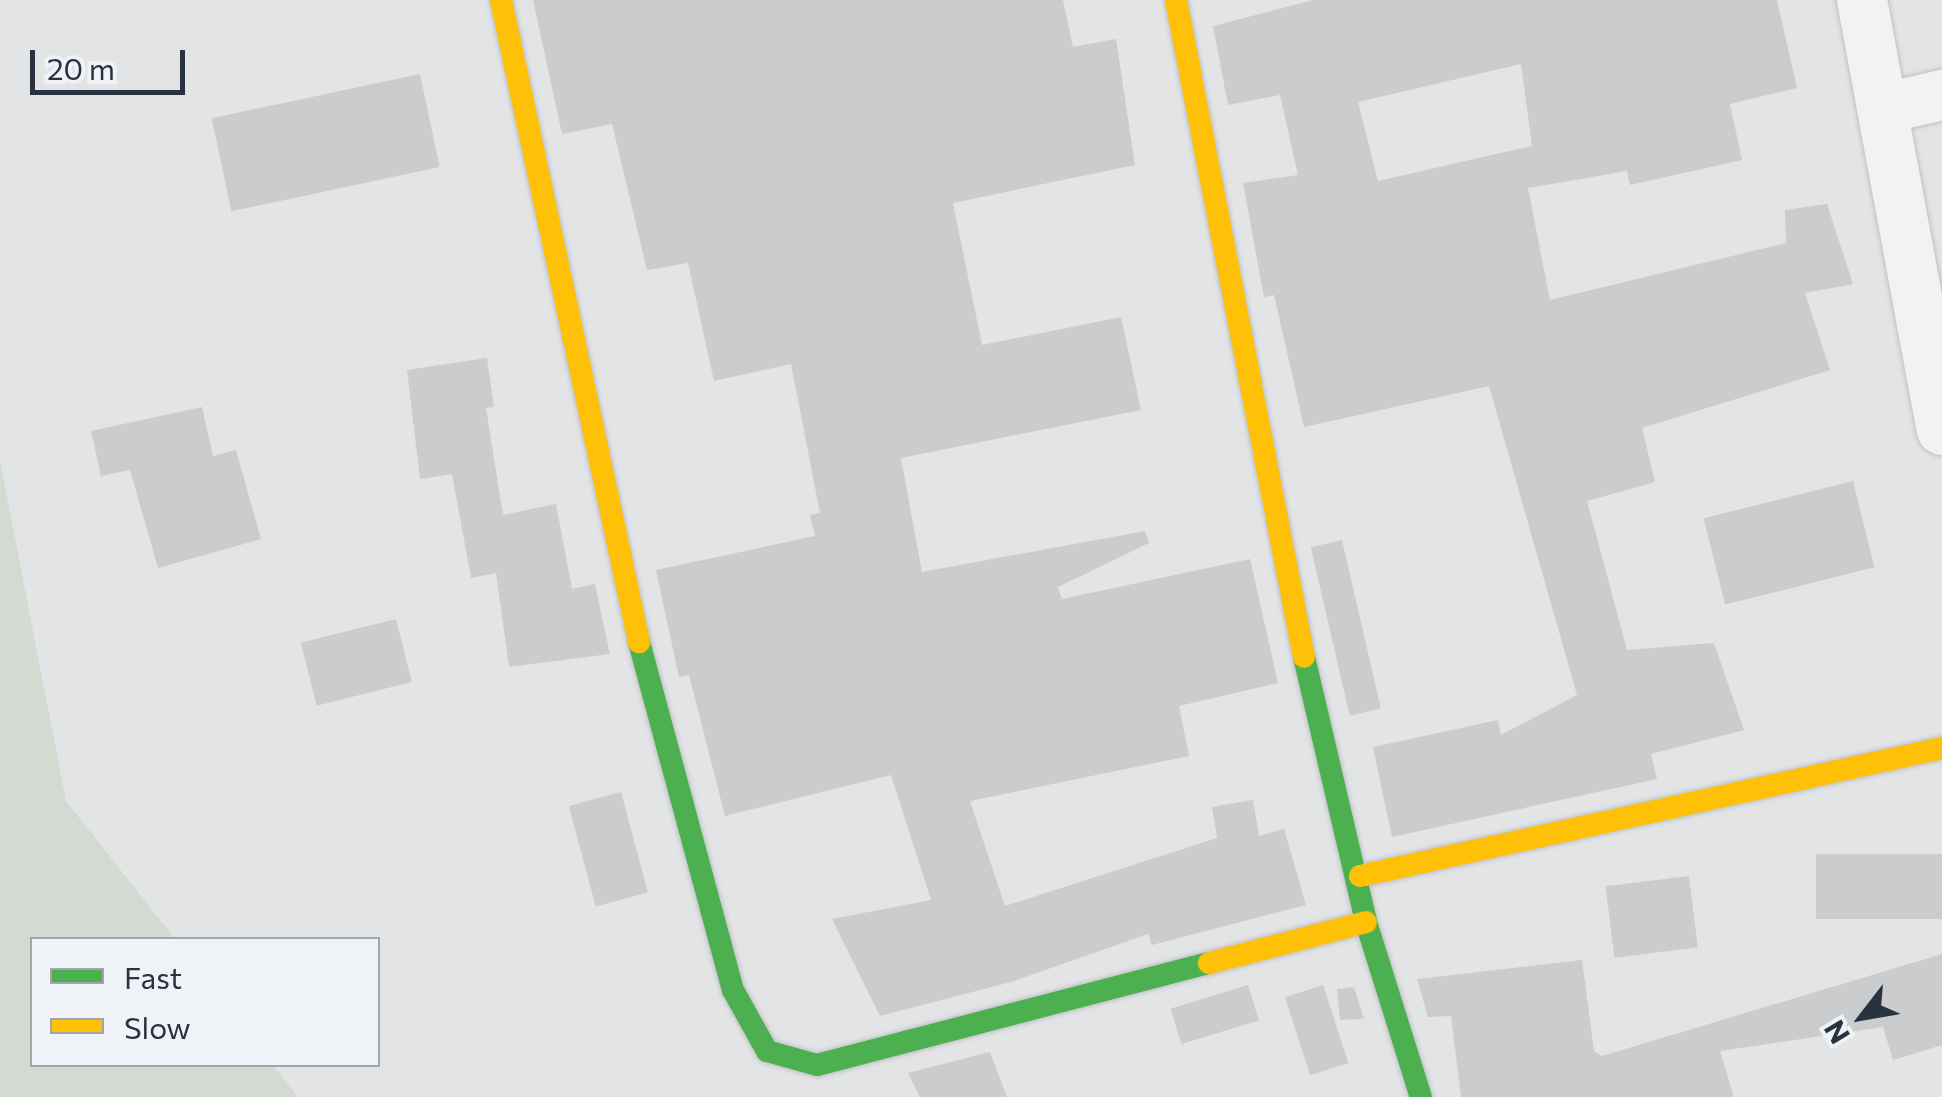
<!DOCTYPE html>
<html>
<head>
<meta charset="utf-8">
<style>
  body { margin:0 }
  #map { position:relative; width:1942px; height:1097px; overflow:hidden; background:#e2e4e6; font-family:Commissioner,sans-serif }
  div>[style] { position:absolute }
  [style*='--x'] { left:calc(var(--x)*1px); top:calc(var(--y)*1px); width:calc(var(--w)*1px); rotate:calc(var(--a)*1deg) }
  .green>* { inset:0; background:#d3dad2 }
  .building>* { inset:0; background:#caccce; transform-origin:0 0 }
  .roads { filter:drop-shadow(0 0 2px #c0c2c4) drop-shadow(0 0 2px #c0c2c4) }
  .street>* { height:50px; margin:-25px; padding:0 25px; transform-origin:25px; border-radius:25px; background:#f1f2f3 }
  .fast>* { height:22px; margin:-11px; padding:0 11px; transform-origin:11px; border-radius:11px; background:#4caf50 }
  .slow>* { height:22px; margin:-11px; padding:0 11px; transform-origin:11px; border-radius:11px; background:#ffc107 }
  span { translate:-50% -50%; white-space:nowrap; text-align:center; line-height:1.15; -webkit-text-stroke:8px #eff2f6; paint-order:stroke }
  .legend { position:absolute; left:30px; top:937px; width:350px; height:130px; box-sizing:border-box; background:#eff2f6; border:2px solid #a0a6ad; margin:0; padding:12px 18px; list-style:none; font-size:30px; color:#29333f }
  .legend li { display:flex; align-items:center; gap:20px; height:50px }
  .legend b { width:50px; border:2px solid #a0a6ad }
  .north { position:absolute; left:1812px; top:967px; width:100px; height:100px; -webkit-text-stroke:8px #eff2f6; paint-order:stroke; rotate:239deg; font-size:28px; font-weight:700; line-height:40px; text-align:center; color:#29333f }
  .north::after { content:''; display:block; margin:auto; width:35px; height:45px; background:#29333f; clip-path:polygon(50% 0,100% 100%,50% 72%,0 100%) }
  .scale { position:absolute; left:30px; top:50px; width:155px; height:45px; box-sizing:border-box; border:5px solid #29333f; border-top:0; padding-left:12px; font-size:30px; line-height:35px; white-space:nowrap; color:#29333f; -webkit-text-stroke:8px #eff2f6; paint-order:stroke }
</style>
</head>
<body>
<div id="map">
  <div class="green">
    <i style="clip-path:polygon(0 461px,66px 801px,175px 939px,32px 940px,32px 1064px,273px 1065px,298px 1097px,0 1097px)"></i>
  </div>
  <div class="building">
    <i style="clip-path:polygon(533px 0,1063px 0,1073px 47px,1116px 39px,1135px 165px,953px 203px,982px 345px,1121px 317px,1141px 410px,901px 458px,922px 572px,1145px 531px,1149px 543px,1058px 587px,1062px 599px,1250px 559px,1278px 683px,1179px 706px,1189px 756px,970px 801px,1005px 906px,1217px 838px,1212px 807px,1253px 800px,1259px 836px,1284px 829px,1306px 905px,1152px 945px,1148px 934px,1011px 982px,880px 1016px,832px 919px,931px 900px,891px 775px,725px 816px,689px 675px,679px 677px,656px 570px,815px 536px,810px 515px,820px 513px,791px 364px,714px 381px,688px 263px,647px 270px,612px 124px,562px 134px)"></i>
    <i style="clip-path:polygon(evenodd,1313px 0,1777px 0,1797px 88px,1730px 104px,1742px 160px,1630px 185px,1627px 171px,1528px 188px,1550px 300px,1786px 243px,1785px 210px,1827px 204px,1853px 284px,1805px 293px,1830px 370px,1642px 428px,1655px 482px,1587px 501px,1627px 650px,1714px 643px,1744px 730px,1651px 754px,1657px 779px,1392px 837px,1373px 747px,1498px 720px,1501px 735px,1577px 695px,1489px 386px,1304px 427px,1274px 295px,1264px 297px,1243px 183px,1298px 175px,1280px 95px,1228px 105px,1213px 26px,1313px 0,1521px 64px,1532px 146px,1378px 181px,1358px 102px,1521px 64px)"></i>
    <i style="left:420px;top:74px;width:95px;height:213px;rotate:78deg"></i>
    <i style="clip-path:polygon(487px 358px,494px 407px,486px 408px,503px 515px,556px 504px,572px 589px,595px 584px,610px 654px,509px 667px,496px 573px,471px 578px,452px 474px,420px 479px,407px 370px)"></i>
    <i style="clip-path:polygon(202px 407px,213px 456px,236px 450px,261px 539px,158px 568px,130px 470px,101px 476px,91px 431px)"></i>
    <i style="left:1853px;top:481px;width:89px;height:154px;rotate:76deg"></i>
    <i style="left:1342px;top:540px;width:173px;height:32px;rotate:77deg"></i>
    <i style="left:396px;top:619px;width:65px;height:98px;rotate:76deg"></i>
    <i style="left:621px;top:792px;width:104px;height:54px;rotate:75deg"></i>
    <i style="left:1942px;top:854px;width:65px;height:126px;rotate:90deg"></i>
    <i style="left:1689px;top:876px;width:72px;height:84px;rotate:83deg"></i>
    <i style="clip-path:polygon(1942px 954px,1942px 1045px,1893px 1060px,1883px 1027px,1720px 1051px,1734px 1097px,1461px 1097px,1451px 1016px,1428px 1017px,1417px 979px,1582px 960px,1594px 1051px,1602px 1056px)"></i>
    <i style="left:1248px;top:985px;width:37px;height:81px;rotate:73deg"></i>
    <i style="left:1323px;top:985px;width:82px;height:40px;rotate:72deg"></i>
    <i style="clip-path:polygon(1354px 987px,1364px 1019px,1340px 1020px,1337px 989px)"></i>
    <i style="clip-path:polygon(990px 1052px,1007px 1097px,920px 1097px,908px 1073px)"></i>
  </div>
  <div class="roads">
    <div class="street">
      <i style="--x:1862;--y:0;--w:437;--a:79.5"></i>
      <i style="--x:1886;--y:108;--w:57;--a:-13.1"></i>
    </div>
    <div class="fast">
      <i style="--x:639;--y:642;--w:360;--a:74.9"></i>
      <i style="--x:733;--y:990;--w:70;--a:60.9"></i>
      <i style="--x:767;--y:1051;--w:52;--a:15.6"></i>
      <i style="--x:817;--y:1065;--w:405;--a:-14.6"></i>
      <i style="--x:1304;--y:657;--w:272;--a:76.8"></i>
      <i style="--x:1366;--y:922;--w:183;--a:72.6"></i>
    </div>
    <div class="slow">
      <i style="--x:501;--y:0;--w:657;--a:77.87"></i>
      <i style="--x:1176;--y:0;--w:669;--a:78.98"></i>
      <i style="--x:1360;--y:876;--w:596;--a:-12.4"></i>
      <i style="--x:1209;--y:963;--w:162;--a:-14.6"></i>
    </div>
  </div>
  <ul class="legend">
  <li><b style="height:12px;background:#4caf50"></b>Fast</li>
  <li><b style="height:12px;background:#ffc107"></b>Slow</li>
  </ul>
  <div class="north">N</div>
  <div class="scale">20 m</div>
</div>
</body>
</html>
